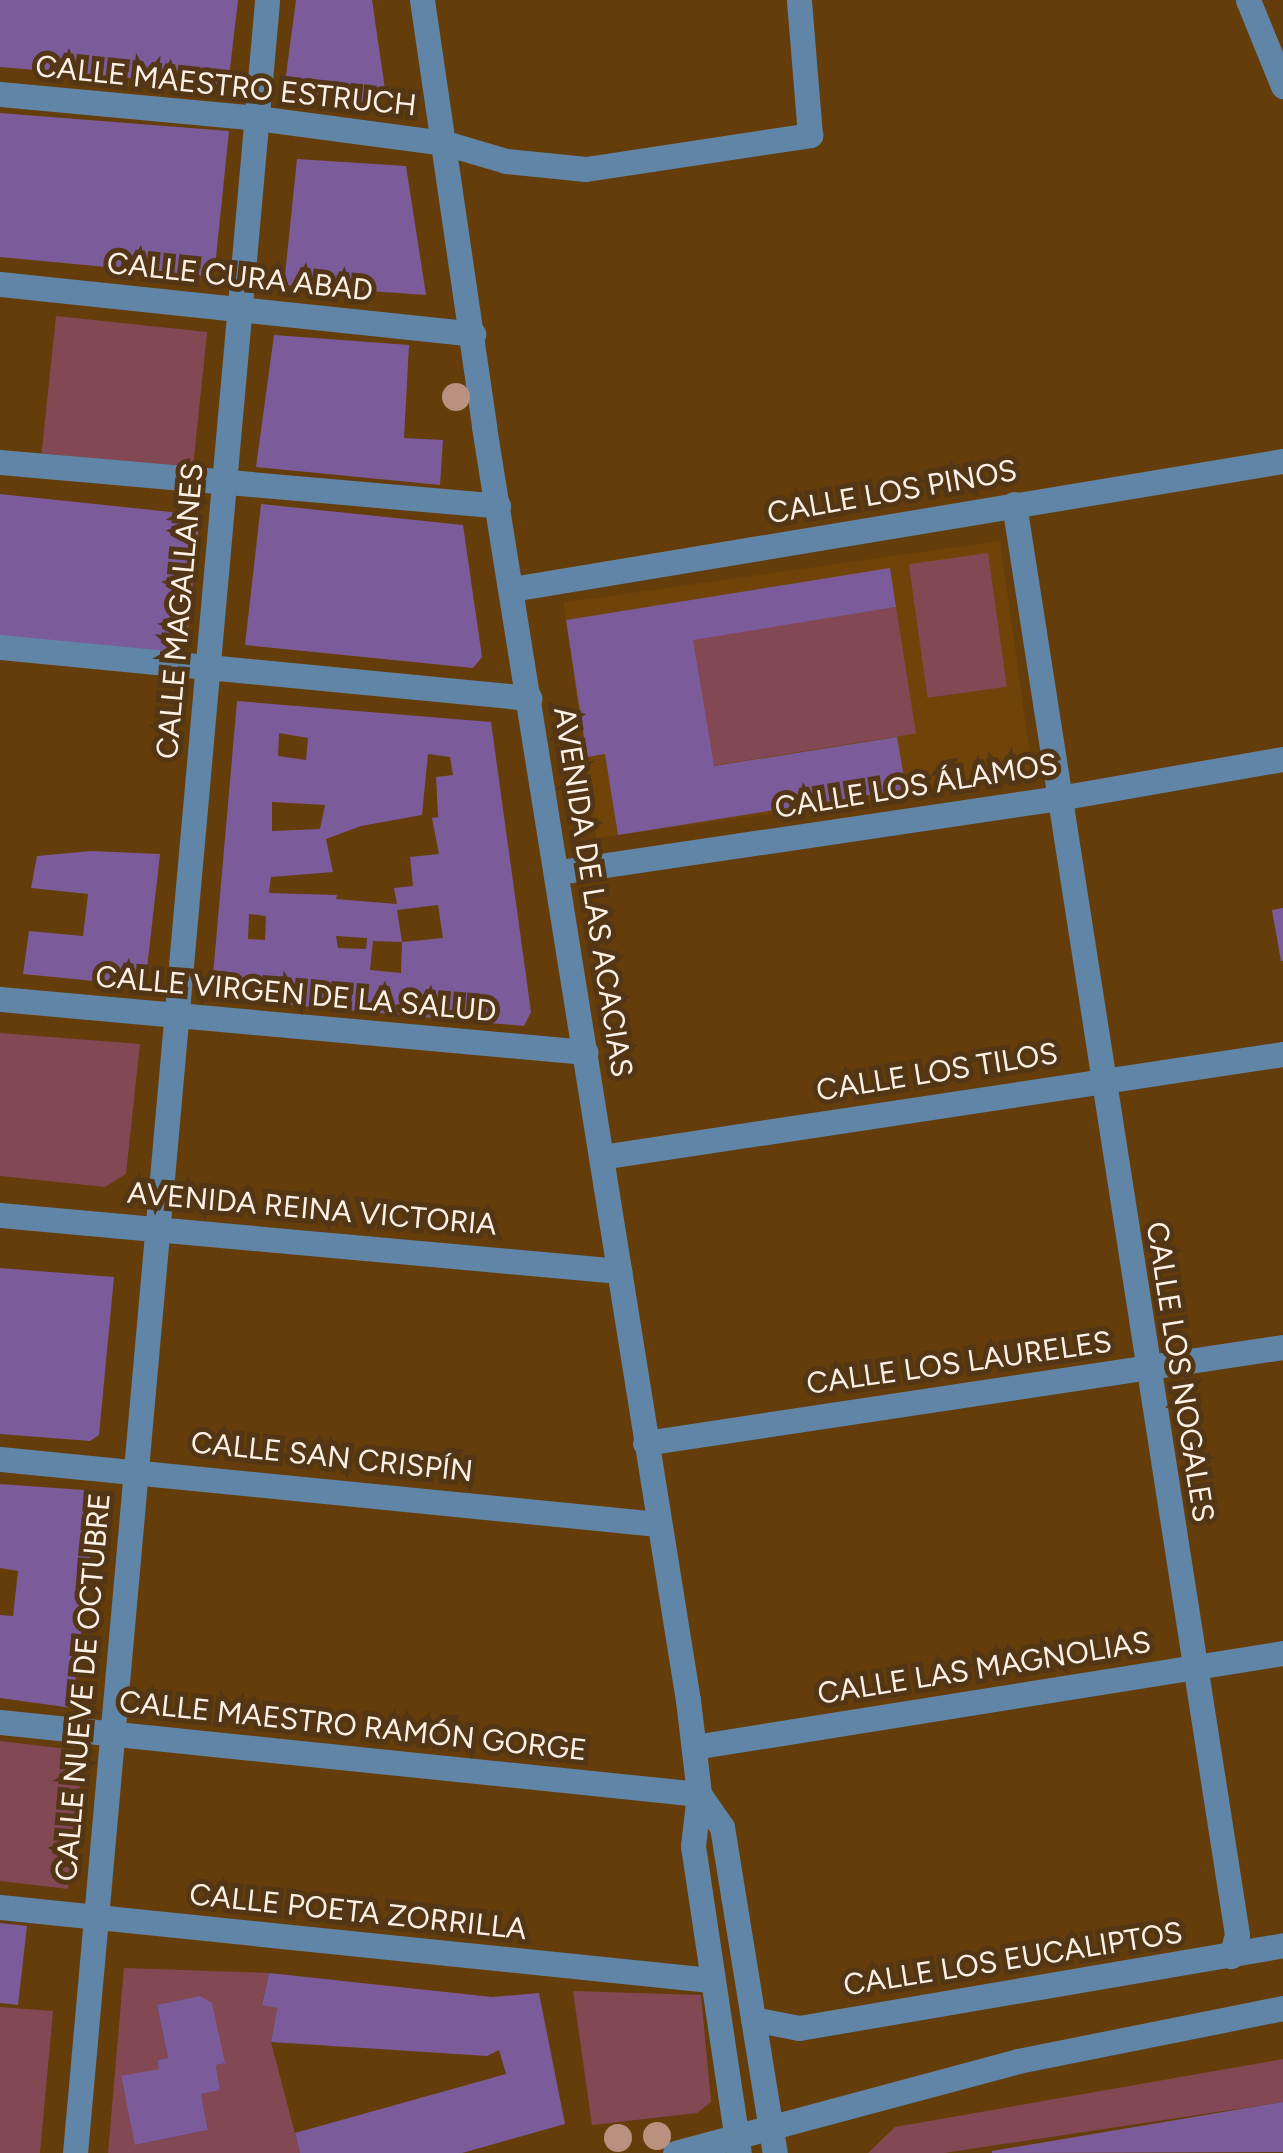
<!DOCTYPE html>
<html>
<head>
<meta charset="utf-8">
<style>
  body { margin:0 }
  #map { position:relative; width:1283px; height:2153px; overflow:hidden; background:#643d0a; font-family:Figtree,sans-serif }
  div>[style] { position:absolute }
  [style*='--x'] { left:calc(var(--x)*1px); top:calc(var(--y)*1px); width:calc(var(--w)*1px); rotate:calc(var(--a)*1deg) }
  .built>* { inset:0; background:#704409; transform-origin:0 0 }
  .green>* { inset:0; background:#824854; transform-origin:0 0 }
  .building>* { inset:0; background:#7c5b9a; transform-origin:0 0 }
  .minor>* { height:25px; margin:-12.5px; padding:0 12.5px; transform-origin:12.5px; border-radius:12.5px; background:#6085a7 }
  .trees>* { width:28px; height:28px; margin:-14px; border-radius:50%; background:#b9917e }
  span { translate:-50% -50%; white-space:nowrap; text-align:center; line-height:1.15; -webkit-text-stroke:10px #523616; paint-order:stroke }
  .street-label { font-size:30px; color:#fdf1e5 }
</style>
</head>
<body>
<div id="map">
  <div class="built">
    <i style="left:1000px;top:541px;width:238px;height:441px;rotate:82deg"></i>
  </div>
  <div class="green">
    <i style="left:56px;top:316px;width:152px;height:138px;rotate:6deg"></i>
    <i style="left:988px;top:553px;width:135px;height:80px;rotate:82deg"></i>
    <i style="left:896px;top:607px;width:128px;height:206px;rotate:81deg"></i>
    <i style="clip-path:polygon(0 1033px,140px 1044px,126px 1174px,105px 1187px,0 1176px)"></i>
    <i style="clip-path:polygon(0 1741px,84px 1751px,68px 1889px,0 1881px)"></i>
    <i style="clip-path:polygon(evenodd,124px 1968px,269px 1973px,262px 2004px,277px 2008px,271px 2042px,300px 2153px,108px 2153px,124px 1968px,157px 2005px,224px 2063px,216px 2065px,220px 2089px,201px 2094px,208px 2130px,136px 2145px,121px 2077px,159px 2069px,157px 2060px,168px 2058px,157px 2005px)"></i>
    <i style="clip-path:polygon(573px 1991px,701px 1995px,711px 2102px,697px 2113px,592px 2125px)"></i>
    <i style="clip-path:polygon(0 2007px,53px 2011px,40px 2153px,0 2153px)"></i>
    <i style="clip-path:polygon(1283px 2059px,1283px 2102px,944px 2153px,868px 2153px,895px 2127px)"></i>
  </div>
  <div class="building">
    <i style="clip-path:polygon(0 0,238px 0,228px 86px,0 67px)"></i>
    <i style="clip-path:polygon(296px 0,372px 0,385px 89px,374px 104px,284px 90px)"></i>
    <i style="clip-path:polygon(0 113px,229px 131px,215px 267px,201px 276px,0 257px)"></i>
    <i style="clip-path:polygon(297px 159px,406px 166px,426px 295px,284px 285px)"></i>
    <i style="clip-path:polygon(274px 335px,409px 345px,404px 438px,443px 440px,440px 485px,256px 467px)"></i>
    <i style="left:0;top:494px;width:201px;height:141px;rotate:6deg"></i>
    <i style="clip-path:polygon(261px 504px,463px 525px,482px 657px,473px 668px,245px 645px)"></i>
    <i style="clip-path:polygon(890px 568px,896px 607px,693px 640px,714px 766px,897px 737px,906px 789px,618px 835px,605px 754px,587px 757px,566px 620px)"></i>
    <i style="clip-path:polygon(evenodd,237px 701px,491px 722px,531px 1012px,524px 1026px,211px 998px,237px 701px,279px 733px,308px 738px,306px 760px,278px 756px,279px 733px,237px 701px,428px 754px,450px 757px,453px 775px,436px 777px,438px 817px,432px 818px,439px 854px,410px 857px,413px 886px,394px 888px,397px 904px,336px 899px,337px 895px,269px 893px,271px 877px,333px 872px,326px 839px,361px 826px,422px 815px,428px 754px,237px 701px,272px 802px,325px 805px,320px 829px,272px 831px,272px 802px,237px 701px,438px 905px,443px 938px,402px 942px,401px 973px,370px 970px,373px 941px,402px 942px,397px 910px,438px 905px,237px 701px,249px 914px,266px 916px,265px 940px,248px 939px,249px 914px,237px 701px,336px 936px,367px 938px,366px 949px,338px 948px,336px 936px)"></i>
    <i style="clip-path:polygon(91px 851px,160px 854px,145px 986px,23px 974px,29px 931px,83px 936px,88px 894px,31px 888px,37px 856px)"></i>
    <i style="clip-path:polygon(1283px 908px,1283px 961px,1281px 961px,1272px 910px)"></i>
    <i style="clip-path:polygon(0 1268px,114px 1277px,99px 1435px,90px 1441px,0 1434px)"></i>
    <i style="clip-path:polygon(0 1484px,98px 1491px,72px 1708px,0 1698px,0 1615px,13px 1616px,18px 1571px,0 1568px)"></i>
    <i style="clip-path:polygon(0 1923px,27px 1926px,18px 2005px,0 2003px)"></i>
    <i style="clip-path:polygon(269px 1973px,492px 1997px,539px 1993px,565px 2124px,462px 2153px,300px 2153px,295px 2133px,506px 2074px,499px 2050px,487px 2056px,271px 2042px,277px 2008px,262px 2005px)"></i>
    <i style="clip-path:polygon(200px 1996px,212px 2003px,225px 2063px,216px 2065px,220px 2090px,201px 2094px,208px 2130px,135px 2145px,121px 2076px,159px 2069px,157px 2060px,168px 2058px,157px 2005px)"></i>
    <i style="clip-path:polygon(1283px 2102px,1283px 2152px,992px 2153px,992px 2151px)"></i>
  </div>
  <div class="minor">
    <i style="--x:422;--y:0;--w:431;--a:81.7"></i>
    <i style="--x:484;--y:427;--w:1289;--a:80.9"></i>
    <i style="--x:688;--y:1700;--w:95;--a:83.3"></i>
    <i style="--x:699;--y:1794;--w:52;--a:96.6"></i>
    <i style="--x:693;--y:1846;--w:310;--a:81.5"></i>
    <i style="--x:1248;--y:0;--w:93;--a:67.9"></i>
    <i style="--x:0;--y:94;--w:258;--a:5.3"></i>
    <i style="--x:257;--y:118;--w:190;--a:7.6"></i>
    <i style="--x:445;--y:143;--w:64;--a:16.4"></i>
    <i style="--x:506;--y:161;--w:80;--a:5.7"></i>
    <i style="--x:586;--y:169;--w:227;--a:-8.6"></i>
    <i style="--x:810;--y:135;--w:135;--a:-94.7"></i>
    <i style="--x:0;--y:284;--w:476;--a:6"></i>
    <i style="--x:0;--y:462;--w:500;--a:5"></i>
    <i style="--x:1014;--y:504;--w:1448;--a:81.14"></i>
    <i style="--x:1237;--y:1935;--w:22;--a:106"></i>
    <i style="--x:512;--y:589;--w:782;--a:-9.43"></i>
    <i style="--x:0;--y:647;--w:532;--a:5.5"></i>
    <i style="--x:559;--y:872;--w:505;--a:-8.42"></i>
    <i style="--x:1059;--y:798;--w:227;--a:-9.9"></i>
    <i style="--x:0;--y:999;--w:588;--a:5.17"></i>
    <i style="--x:601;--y:1157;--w:690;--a:-8.59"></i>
    <i style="--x:0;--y:1215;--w:622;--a:5.17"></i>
    <i style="--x:645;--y:1443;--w:645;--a:-8.56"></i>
    <i style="--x:0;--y:1459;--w:661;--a:5.64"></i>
    <i style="--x:0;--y:1722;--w:703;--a:5.88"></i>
    <i style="--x:694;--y:1747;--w:596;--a:-9.07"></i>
    <i style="--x:699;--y:1794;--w:40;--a:55.1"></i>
    <i style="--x:722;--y:1827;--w:330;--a:80.8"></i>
    <i style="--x:0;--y:1907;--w:714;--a:5.87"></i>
    <i style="--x:753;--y:2019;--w:47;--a:11.1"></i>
    <i style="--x:799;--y:2028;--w:491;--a:-9.7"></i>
    <i style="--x:75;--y:2153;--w:2162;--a:-84.9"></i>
    <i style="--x:675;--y:2153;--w:355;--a:-15"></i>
    <i style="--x:1018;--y:2061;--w:270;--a:-11.3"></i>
  </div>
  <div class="trees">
    <i style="left:456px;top:397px"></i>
    <i style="left:657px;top:2136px"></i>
    <i style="left:618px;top:2138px"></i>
  </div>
  <div class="street-label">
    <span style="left:226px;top:86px;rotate:6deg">CALLE MAESTRO ESTRUCH</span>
    <span style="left:240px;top:277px;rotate:6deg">CALLE CURA ABAD</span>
    <span style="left:892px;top:492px;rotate:-10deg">CALLE LOS PINOS</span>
    <span style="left:180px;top:611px;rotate:-85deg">CALLE MAGALLANES</span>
    <span style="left:916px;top:786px;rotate:-9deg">CALLE LOS ÁLAMOS</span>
    <span style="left:593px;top:892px;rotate:81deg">AVENIDA DE LAS ACACIAS</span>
    <span style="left:296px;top:994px;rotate:5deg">CALLE VIRGEN DE LA SALUD</span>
    <span style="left:937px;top:1072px;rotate:-9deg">CALLE LOS TILOS</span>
    <span style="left:312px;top:1209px;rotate:5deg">AVENIDA REINA VICTORIA</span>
    <span style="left:959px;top:1363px;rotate:-8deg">CALLE LOS LAURELES</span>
    <span style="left:1180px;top:1372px;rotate:81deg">CALLE LOS NOGALES</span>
    <span style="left:332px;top:1457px;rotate:6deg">CALLE SAN CRISPÍN</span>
    <span style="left:984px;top:1668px;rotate:-9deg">CALLE LAS MAGNOLIAS</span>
    <span style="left:83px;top:1687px;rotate:-85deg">CALLE NUEVE DE OCTUBRE</span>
    <span style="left:353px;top:1726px;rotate:6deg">CALLE MAESTRO RAMÓN GORGE</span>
    <span style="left:358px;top:1912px;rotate:6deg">CALLE POETA ZORRILLA</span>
    <span style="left:1013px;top:1959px;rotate:-9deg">CALLE LOS EUCALIPTOS</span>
  </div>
</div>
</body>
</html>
